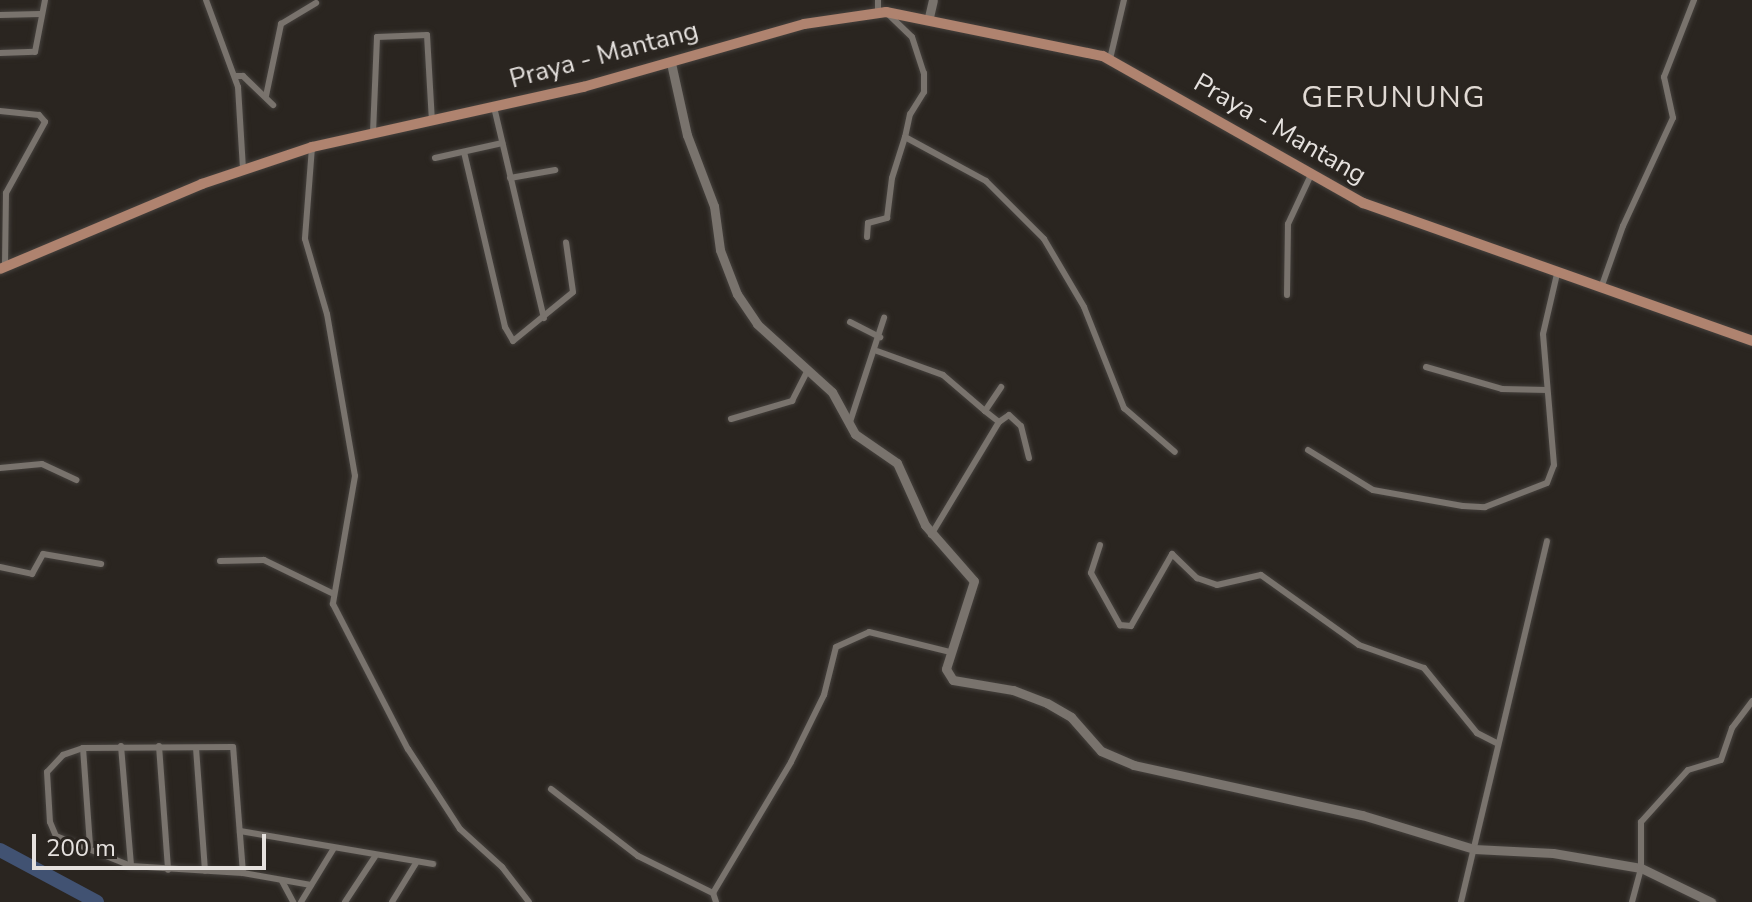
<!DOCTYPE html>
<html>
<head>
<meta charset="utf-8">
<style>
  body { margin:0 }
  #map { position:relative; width:1752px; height:902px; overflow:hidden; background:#2a2520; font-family:"Nunito Sans",sans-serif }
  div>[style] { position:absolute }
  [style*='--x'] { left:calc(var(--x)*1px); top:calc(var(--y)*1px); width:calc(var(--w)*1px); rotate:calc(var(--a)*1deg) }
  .river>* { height:14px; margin:-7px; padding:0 7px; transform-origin:7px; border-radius:7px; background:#415272 }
  .roads { filter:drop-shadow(0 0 2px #45413d) drop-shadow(0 0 2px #45413d) }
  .street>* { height:6px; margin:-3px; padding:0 3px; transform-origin:3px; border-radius:3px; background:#79736d }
  .secondary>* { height:9px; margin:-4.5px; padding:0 4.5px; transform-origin:4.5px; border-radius:4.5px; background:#79736d }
  .primary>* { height:10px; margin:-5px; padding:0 5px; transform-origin:5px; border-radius:5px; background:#af836f }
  span { translate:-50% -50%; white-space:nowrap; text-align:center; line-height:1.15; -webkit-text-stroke:6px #2a2520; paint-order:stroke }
  .street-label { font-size:26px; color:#e5e1de }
  .quarter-label { font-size:30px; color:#e1dad4; letter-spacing:2px }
  .scale { position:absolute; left:32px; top:834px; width:234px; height:36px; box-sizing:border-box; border:4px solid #e5e1de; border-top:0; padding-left:10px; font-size:24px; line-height:28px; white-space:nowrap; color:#e5e1de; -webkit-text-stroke:6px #2a2520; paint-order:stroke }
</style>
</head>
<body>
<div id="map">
  <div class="river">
    <i style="--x:0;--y:850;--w:110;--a:28.2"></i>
  </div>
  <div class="roads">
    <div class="street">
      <i style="--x:206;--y:0;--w:93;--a:69.8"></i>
      <i style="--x:238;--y:87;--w:82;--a:86.5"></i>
      <i style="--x:878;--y:12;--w:12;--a:-90"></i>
      <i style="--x:886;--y:12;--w:36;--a:44"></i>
      <i style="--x:912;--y:37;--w:38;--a:72"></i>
      <i style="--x:924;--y:73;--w:19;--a:90"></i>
      <i style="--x:924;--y:92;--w:26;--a:122"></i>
      <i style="--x:910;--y:114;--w:24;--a:102"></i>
      <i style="--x:905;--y:137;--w:92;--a:28.5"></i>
      <i style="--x:986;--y:181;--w:82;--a:45"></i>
      <i style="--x:1044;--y:239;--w:79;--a:59.5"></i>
      <i style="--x:1084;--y:307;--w:109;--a:68.4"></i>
      <i style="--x:1124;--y:408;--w:67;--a:40.8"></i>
      <i style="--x:0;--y:15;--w:40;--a:-1.4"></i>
      <i style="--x:0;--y:53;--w:35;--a:-2"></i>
      <i style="--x:35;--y:52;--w:53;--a:-79.1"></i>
      <i style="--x:1110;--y:59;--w:61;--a:-76.7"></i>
      <i style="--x:236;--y:76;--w:7;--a:0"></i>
      <i style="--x:243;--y:76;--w:42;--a:44"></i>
      <i style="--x:266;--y:96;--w:74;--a:-78.2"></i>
      <i style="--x:281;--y:24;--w:41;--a:-31"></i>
      <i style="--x:494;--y:107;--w:217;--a:76.7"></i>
      <i style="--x:0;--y:111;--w:39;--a:6"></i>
      <i style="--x:39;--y:115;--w:9;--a:49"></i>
      <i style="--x:45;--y:122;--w:81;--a:118.8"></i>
      <i style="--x:6;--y:193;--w:74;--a:90.8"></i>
      <i style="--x:373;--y:133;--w:96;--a:-87.6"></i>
      <i style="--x:377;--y:37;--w:50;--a:-2.3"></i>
      <i style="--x:427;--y:35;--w:87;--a:86.7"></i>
      <i style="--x:312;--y:147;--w:92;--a:94.4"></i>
      <i style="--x:305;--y:239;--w:78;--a:73.7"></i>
      <i style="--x:327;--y:314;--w:164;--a:80.2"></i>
      <i style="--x:355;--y:476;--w:130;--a:99.8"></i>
      <i style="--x:333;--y:604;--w:163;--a:62.7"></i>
      <i style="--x:408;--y:749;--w:95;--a:57"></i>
      <i style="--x:460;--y:829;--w:57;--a:42.1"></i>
      <i style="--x:502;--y:867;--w:44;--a:52.4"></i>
      <i style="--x:464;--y:152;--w:180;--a:76.8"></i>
      <i style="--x:505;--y:327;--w:16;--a:60"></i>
      <i style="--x:513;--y:341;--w:77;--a:-39.2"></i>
      <i style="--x:573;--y:292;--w:50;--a:-98"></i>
      <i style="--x:435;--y:158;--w:69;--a:-12.6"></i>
      <i style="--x:510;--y:178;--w:46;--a:-10.1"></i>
      <i style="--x:867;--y:237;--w:14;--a:-86"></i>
      <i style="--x:868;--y:223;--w:20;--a:-15"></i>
      <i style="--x:887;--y:218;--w:40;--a:-82.9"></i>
      <i style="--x:892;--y:178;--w:43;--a:-72.4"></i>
      <i style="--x:1601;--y:288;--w:66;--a:-70.5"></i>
      <i style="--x:1623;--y:226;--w:119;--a:-65.2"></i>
      <i style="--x:1673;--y:118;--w:42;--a:-102.4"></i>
      <i style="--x:1664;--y:77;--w:83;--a:-68.7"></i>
      <i style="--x:1287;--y:295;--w:71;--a:-89.2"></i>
      <i style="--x:1288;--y:224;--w:54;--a:-64.9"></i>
      <i style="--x:850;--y:322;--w:34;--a:27"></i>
      <i style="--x:877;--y:351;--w:70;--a:20"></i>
      <i style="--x:943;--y:375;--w:55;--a:40.6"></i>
      <i style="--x:1426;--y:367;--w:79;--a:16.1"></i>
      <i style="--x:1502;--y:389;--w:45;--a:1.3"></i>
      <i style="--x:731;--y:419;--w:64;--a:-16.4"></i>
      <i style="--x:792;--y:401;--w:35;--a:-63"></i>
      <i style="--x:999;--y:422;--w:12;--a:-35"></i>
      <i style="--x:1009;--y:415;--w:16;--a:43"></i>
      <i style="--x:1021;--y:426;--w:33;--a:76"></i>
      <i style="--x:849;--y:425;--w:113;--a:-71.9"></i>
      <i style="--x:1308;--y:450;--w:76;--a:31.6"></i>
      <i style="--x:1373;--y:490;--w:91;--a:10.1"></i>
      <i style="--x:1463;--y:506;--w:22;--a:3"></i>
      <i style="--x:1485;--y:507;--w:66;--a:-21.2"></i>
      <i style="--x:1547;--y:483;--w:19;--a:-69"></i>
      <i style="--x:1554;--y:465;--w:131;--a:-94.8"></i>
      <i style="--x:1543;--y:334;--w:62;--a:-76.9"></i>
      <i style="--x:0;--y:468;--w:42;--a:-5.4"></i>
      <i style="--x:42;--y:464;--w:38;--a:25"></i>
      <i style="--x:931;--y:535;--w:132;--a:-59"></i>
      <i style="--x:999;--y:422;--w:18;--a:-142"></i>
      <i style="--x:985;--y:411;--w:29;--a:-56"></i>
      <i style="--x:1100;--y:545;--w:29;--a:108"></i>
      <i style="--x:1091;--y:573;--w:60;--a:60.9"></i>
      <i style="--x:1120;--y:625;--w:11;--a:5"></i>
      <i style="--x:1131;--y:626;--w:83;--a:-60.3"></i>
      <i style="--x:1172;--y:554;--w:35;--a:44"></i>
      <i style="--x:1197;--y:578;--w:21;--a:19"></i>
      <i style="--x:1217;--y:585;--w:45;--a:-12.8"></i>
      <i style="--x:1261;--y:575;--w:120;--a:35.5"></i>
      <i style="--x:1359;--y:645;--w:69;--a:19.5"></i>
      <i style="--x:1424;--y:668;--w:84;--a:50.8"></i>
      <i style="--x:1477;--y:733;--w:22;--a:27"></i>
      <i style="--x:220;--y:561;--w:44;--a:-1.3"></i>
      <i style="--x:264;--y:560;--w:76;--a:25.9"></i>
      <i style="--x:0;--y:567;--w:33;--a:12"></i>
      <i style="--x:32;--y:574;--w:23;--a:-61"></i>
      <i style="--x:43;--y:554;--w:59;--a:9.8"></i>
      <i style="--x:121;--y:746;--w:120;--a:85.2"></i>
      <i style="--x:159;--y:746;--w:124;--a:85.8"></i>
      <i style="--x:83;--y:748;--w:98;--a:85.9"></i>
      <i style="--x:196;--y:748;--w:123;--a:85.8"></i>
      <i style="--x:551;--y:789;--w:110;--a:37.6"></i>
      <i style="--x:638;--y:856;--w:84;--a:26.3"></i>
      <i style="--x:240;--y:831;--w:196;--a:9.7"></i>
      <i style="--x:243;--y:873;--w:126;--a:-94.5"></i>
      <i style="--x:233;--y:747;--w:150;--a:179.6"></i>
      <i style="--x:83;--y:748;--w:21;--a:161"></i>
      <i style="--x:63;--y:755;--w:23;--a:133"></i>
      <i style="--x:47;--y:772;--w:50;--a:86.6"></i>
      <i style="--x:50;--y:822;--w:15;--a:67"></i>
      <i style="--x:56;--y:836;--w:81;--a:21.8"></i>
      <i style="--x:131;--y:866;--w:112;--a:3.6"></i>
      <i style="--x:243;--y:873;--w:69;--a:10"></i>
      <i style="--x:282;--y:881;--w:24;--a:62"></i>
      <i style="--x:301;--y:902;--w:63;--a:-58.6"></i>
      <i style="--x:345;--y:902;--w:56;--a:-56.6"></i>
      <i style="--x:392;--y:902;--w:46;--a:-58.4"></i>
      <i style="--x:716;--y:902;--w:9;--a:-108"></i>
      <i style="--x:713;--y:893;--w:152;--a:-59.2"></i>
      <i style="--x:791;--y:762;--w:75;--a:-63.8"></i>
      <i style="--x:824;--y:695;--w:49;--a:-76"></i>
      <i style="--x:836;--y:647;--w:36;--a:-24"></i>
      <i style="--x:869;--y:632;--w:83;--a:13.9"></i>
      <i style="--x:1461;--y:902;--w:371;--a:-76.6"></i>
      <i style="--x:1632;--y:902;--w:35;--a:-75"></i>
      <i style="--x:1641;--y:868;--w:46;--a:-90"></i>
      <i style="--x:1641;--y:822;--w:70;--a:-47.9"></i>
      <i style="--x:1688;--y:770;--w:34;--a:-17"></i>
      <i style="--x:1721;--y:760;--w:34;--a:-71"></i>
      <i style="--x:1732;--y:728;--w:34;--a:-53"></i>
    </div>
    <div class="secondary">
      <i style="--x:929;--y:17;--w:17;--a:-77"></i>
      <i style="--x:671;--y:63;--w:74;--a:77.5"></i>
      <i style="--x:687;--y:135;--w:76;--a:69.2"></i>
      <i style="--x:714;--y:206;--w:44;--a:82.2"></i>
      <i style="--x:720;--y:250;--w:47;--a:68.9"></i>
      <i style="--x:737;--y:294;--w:36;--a:56"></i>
      <i style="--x:757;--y:324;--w:101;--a:42.2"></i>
      <i style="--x:832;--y:392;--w:48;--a:61.3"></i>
      <i style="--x:855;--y:434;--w:51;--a:34.6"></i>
      <i style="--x:897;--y:463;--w:68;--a:65.7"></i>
      <i style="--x:925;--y:525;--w:74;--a:48.8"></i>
      <i style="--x:974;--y:581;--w:92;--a:107.7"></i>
      <i style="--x:946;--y:669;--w:13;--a:58"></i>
      <i style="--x:953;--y:680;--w:61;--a:9.5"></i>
      <i style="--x:1013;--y:690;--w:36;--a:21"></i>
      <i style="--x:1047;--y:703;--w:28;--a:30"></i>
      <i style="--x:1071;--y:717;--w:45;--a:48.6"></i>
      <i style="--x:1101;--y:751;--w:36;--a:23"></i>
      <i style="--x:1134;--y:765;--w:233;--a:12.4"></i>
      <i style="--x:1362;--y:815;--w:117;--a:16.9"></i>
      <i style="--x:1474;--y:849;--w:79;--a:2.9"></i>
      <i style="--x:1553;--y:853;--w:89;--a:9.7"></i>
      <i style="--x:1641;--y:868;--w:78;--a:25.9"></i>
    </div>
    <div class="primary">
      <i style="--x:0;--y:269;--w:219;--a:-22.8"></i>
      <i style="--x:202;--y:184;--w:116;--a:-18.6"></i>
      <i style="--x:312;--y:147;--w:278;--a:-12.5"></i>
      <i style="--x:583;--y:87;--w:230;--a:-15.9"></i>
      <i style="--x:804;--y:24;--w:83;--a:-8.3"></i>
      <i style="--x:886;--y:12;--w:221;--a:11.5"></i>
      <i style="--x:1103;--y:56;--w:299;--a:29.5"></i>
      <i style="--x:1363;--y:203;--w:413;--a:19.5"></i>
    </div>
  </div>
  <div class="street-label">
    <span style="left:604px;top:55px;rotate:-15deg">Praya - Mantang</span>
    <span style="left:1280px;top:129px;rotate:30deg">Praya - Mantang</span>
  </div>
  <div class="quarter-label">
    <span style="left:1394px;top:98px">GERUNUNG</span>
  </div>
  <div class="scale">200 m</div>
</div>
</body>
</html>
